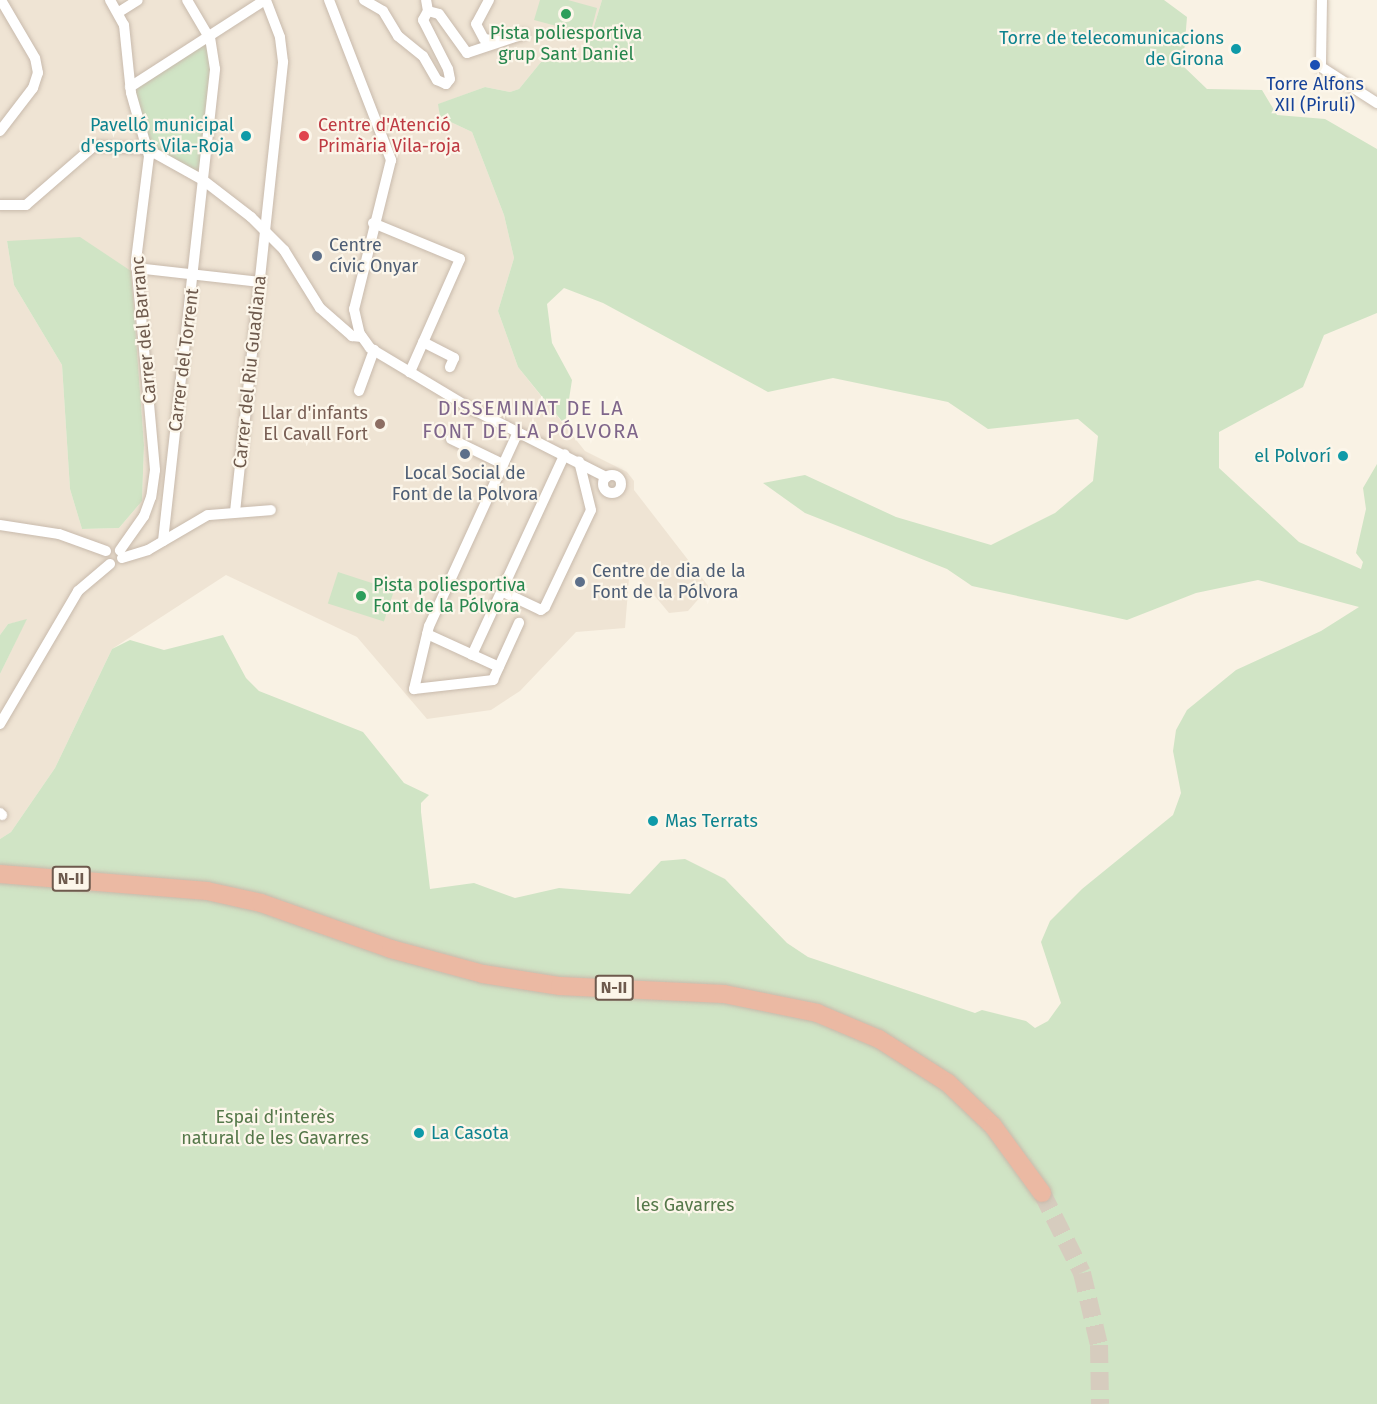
<!DOCTYPE html>
<html>
<head>
<meta charset="utf-8">
<style>
  body { margin:0 }
  #map { position:relative; width:1377px; height:1404px; overflow:hidden; background:#f9f2e4; font-family:"Fira Sans",sans-serif }
  div>[style] { position:absolute }
  [style*='--x'] { left:calc(var(--x)*1px); top:calc(var(--y)*1px); width:calc(var(--w)*1px); rotate:calc(var(--a)*1deg) }
  .residential>* { inset:0; background:#efe4d4 }
  .green>* { inset:0; background:#d0e4c5; transform-origin:0 0 }
  .highway-tunnel>* { height:18px; margin-top:-9px; transform-origin:0; background:repeating-linear-gradient(90deg,#d6ccbe 0 18px,transparent 0 27px) }
  .roads { filter:drop-shadow(0 0 2px #c8baac) drop-shadow(0 0 2px #c8baac) }
  .street>* { height:10px; margin:-5px; padding:0 5px; transform-origin:5px; border-radius:5px; background:#fff }
  .street>.ring { margin:-5px; padding:0; box-sizing:content-box; background:none; border:10px solid #fff; border-radius:50% }
  .highway>* { height:18px; margin:-9px; padding:0 9px; transform-origin:9px; border-radius:9px; background:#ebb9a3 }
  .dots>* { width:16px; height:16px; translate:-50% -50%; box-sizing:border-box; border:3px solid #fcf6ea; border-radius:50% }
  span { translate:-50% -50%; white-space:nowrap; text-align:center; line-height:1.15; -webkit-text-stroke:4.5px #fcf6ea; paint-order:stroke }
  .shield-label span { padding:2px 4px; background:#fcf6ea; border:2px solid; border-radius:4px; -webkit-text-stroke-width:0 }
  .shield-label { font-size:16px; color:#6e5a4d; font-weight:700 }
  .leisure-label { font-size:18px; color:#27864d }
  .left { translate:0 -50%; text-align:left }
  .culture-label { font-size:18px; color:#0d838f }
  .right { translate:-100% -50%; text-align:right }
  .transit-label { font-size:18px; color:#164399 }
  .health-label { font-size:18px; color:#be3a42 }
  .service-label { font-size:18px; color:#4e5e75 }
  .street-label { font-size:18px; color:#6e5a4d }
  .education-label { font-size:18px; color:#785e54 }
  .park-label { font-size:18px; color:#55784a }
  .neighbourhood-label { font-size:20px; color:#7f668b; letter-spacing:1.5px }
</style>
</head>
<body>
<div id="map">
  <div class="residential">
    <i style="clip-path:polygon(evenodd,0 0,602px 0,584px 59px,541px 62px,519px 89px,510px 92px,485px 87px,439px 104px,440px 117px,472px 132px,504px 215px,514px 258px,498px 311px,518px 367px,585px 451px,627px 472px,634px 481px,634px 490px,709px 587px,688px 611px,669px 613px,630px 566px,625px 628px,576px 632px,520px 691px,491px 710px,427px 719px,357px 637px,226px 575px,112px 649px,55px 768px,11px 832px,0 839px,0 674px,26px 620px,8px 624px,0 635px,0 0,7px 241px,131px 271px,144px 445px,142px 501px,119px 528px,82px 529px,70px 489px,62px 365px,14px 285px,7px 241px)"></i>
  </div>
  <div class="green">
    <i style="clip-path:polygon(540px 0,568px 0,597px 8px,590px 35px,534px 20px)"></i>
    <i style="clip-path:polygon(602px 0,1164px 0,1187px 17px,1183px 66px,1207px 89px,1262px 90px,1277px 115px,1325px 119px,1377px 149px,1377px 313px,1324px 335px,1303px 387px,1219px 432px,1219px 468px,1299px 542px,1361px 569px,1363px 562px,1356px 553px,1366px 509px,1363px 488px,1377px 464px,1377px 1404px,0 1404px,0 839px,11px 832px,55px 768px,112px 649px,130px 640px,164px 650px,223px 635px,246px 678px,259px 691px,363px 732px,404px 783px,429px 795px,421px 803px,421px 812px,430px 889px,474px 883px,515px 898px,559px 888px,630px 894px,661px 861px,685px 859px,725px 879px,787px 943px,808px 957px,975px 1013px,982px 1010px,1026px 1021px,1035px 1028px,1048px 1021px,1061px 1003px,1041px 942px,1050px 921px,1082px 889px,1173px 815px,1181px 793px,1173px 751px,1176px 730px,1187px 710px,1236px 670px,1321px 631px,1359px 607px,1258px 580px,1196px 593px,1127px 620px,972px 586px,947px 569px,805px 513px,763px 483px,805px 475px,896px 517px,991px 545px,1055px 513px,1093px 481px,1098px 436px,1078px 419px,988px 429px,948px 402px,833px 378px,768px 392px,603px 303px,564px 288px,547px 304px,552px 343px,572px 380px,565px 425px,518px 367px,498px 311px,514px 258px,504px 215px,472px 132px,440px 117px,438px 104px,485px 87px,510px 92px,519px 89px,541px 62px,584px 59px)"></i>
    <i style="clip-path:polygon(208px 37px,213px 51px,202px 178px,150px 146px,132px 85px)"></i>
    <i style="clip-path:polygon(80px 237px,131px 271px,144px 445px,142px 501px,119px 528px,82px 529px,70px 489px,62px 365px,14px 285px,7px 241px)"></i>
    <i style="left:338px;top:572px;width:59px;height:33px;rotate:18deg"></i>
    <i style="clip-path:polygon(27px 619px,0 674px,0 635px,8px 624px)"></i>
  </div>
  <div class="highway-tunnel">
    <i style="--x:1042;--y:1193;--w:89;--a:63.4"></i>
    <i style="--x:1082;--y:1273;--w:74;--a:76.7"></i>
    <i style="--x:1099;--y:1345;--w:59;--a:89"></i>
  </div>
  <div class="roads">
    <div class="street">
      <i style="--x:110;--y:0;--w:29;--a:61"></i>
      <i style="--x:124;--y:25;--w:68;--a:84.1"></i>
      <i style="--x:131;--y:93;--w:66;--a:74.1"></i>
      <i style="--x:149;--y:156;--w:106;--a:97.1"></i>
      <i style="--x:136;--y:261;--w:210;--a:84.8"></i>
      <i style="--x:155;--y:470;--w:27;--a:98"></i>
      <i style="--x:151;--y:497;--w:20;--a:110"></i>
      <i style="--x:144;--y:516;--w:42;--a:125.2"></i>
      <i style="--x:329;--y:0;--w:172;--a:68.8"></i>
      <i style="--x:391;--y:160;--w:154;--a:103.9"></i>
      <i style="--x:354;--y:309;--w:26;--a:77"></i>
      <i style="--x:360;--y:334;--w:17;--a:54"></i>
      <i style="--x:370;--y:348;--w:117;--a:31"></i>
      <i style="--x:470;--y:408;--w:153;--a:26.9"></i>
      <i style="--x:364;--y:0;--w:22;--a:30"></i>
      <i style="--x:383;--y:11;--w:29;--a:59"></i>
      <i style="--x:398;--y:36;--w:32;--a:39"></i>
      <i style="--x:423;--y:56;--w:28;--a:60"></i>
      <i style="--x:437;--y:80;--w:10;--a:24"></i>
      <i style="--x:446;--y:84;--w:6;--a:-51"></i>
      <i style="--x:450;--y:79;--w:10;--a:-101"></i>
      <i style="--x:448;--y:69;--w:55;--a:-117"></i>
      <i style="--x:423;--y:20;--w:10;--a:-61"></i>
      <i style="--x:428;--y:11;--w:11;--a:-100"></i>
      <i style="--x:489;--y:0;--w:27;--a:118"></i>
      <i style="--x:476;--y:24;--w:17;--a:62"></i>
      <i style="--x:484;--y:39;--w:16;--a:7"></i>
      <i style="--x:1322;--y:0;--w:67;--a:90.9"></i>
      <i style="--x:1321;--y:67;--w:67;--a:32.7"></i>
      <i style="--x:428;--y:11;--w:11;--a:15"></i>
      <i style="--x:439;--y:14;--w:48;--a:54.3"></i>
      <i style="--x:467;--y:53;--w:60;--a:-18.4"></i>
      <i style="--x:119;--y:12;--w:22;--a:-32"></i>
      <i style="--x:130;--y:87;--w:161;--a:-32.8"></i>
      <i style="--x:0;--y:131;--w:54;--a:-52.5"></i>
      <i style="--x:33;--y:88;--w:16;--a:-72"></i>
      <i style="--x:38;--y:73;--w:15;--a:-101"></i>
      <i style="--x:35;--y:58;--w:67;--a:-120.4"></i>
      <i style="--x:147;--y:149;--w:64;--a:29"></i>
      <i style="--x:203;--y:180;--w:61;--a:37.6"></i>
      <i style="--x:251;--y:217;--w:47;--a:45"></i>
      <i style="--x:284;--y:250;--w:68;--a:58.2"></i>
      <i style="--x:320;--y:308;--w:43;--a:41.2"></i>
      <i style="--x:352;--y:336;--w:10;--a:6"></i>
      <i style="--x:0;--y:205;--w:26;--a:0"></i>
      <i style="--x:26;--y:205;--w:90;--a:-40.9"></i>
      <i style="--x:94;--y:146;--w:53;--a:3.2"></i>
      <i style="--x:373;--y:223;--w:94;--a:22.5"></i>
      <i style="--x:460;--y:259;--w:124;--a:113.9"></i>
      <i style="--x:136;--y:268;--w:125;--a:6.4"></i>
      <i style="--x:423;--y:342;--w:35;--a:27"></i>
      <i style="--x:454;--y:358;--w:10;--a:114"></i>
      <i style="--x:359;--y:391;--w:44;--a:-69.9"></i>
      <i style="--x:518;--y:432;--w:213;--a:114.6"></i>
      <i style="--x:429;--y:626;--w:65;--a:103.4"></i>
      <i style="--x:414;--y:689;--w:80;--a:-6.5"></i>
      <i style="--x:493;--y:680;--w:63;--a:-65.5"></i>
      <i style="--x:451;--y:439;--w:58;--a:25.7"></i>
      <i class="ring" style="left:603px;top:475px;width:8px;height:8px"></i>
      <i style="--x:235;--y:512;--w:453;--a:-83.9"></i>
      <i style="--x:283;--y:62;--w:25;--a:-97"></i>
      <i style="--x:280;--y:37;--w:40;--a:-111"></i>
      <i style="--x:0;--y:525;--w:60;--a:8.7"></i>
      <i style="--x:59;--y:534;--w:50;--a:19.9"></i>
      <i style="--x:163;--y:541;--w:475;--a:-83.7"></i>
      <i style="--x:215;--y:69;--w:30;--a:-99"></i>
      <i style="--x:210;--y:39;--w:45;--a:-120.5"></i>
      <i style="--x:122;--y:558;--w:27;--a:-17"></i>
      <i style="--x:148;--y:550;--w:69;--a:-30.3"></i>
      <i style="--x:208;--y:515;--w:63;--a:-4.5"></i>
      <i style="--x:501;--y:591;--w:44;--a:25.4"></i>
      <i style="--x:541;--y:610;--w:5;--a:-37"></i>
      <i style="--x:545;--y:607;--w:107;--a:-64.6"></i>
      <i style="--x:591;--y:510;--w:50;--a:-103.8"></i>
      <i style="--x:427;--y:634;--w:79;--a:24.6"></i>
      <i style="--x:472;--y:655;--w:221;--a:-65.2"></i>
      <i style="--x:0;--y:724;--w:154;--a:-59.6"></i>
      <i style="--x:78;--y:591;--w:42;--a:-40.2"></i>
      <i style="--x:0;--y:813;--w:3;--a:45"></i>
    </div>
    <div class="highway">
      <i style="--x:0;--y:874;--w:208;--a:4.7"></i>
      <i style="--x:207;--y:891;--w:55;--a:12.5"></i>
      <i style="--x:261;--y:903;--w:138;--a:19.5"></i>
      <i style="--x:391;--y:949;--w:95;--a:15.2"></i>
      <i style="--x:483;--y:974;--w:78;--a:8.9"></i>
      <i style="--x:560;--y:986;--w:164;--a:2.8"></i>
      <i style="--x:724;--y:994;--w:95;--a:11.5"></i>
      <i style="--x:817;--y:1013;--w:67;--a:22.8"></i>
      <i style="--x:879;--y:1039;--w:82;--a:32.5"></i>
      <i style="--x:948;--y:1083;--w:62;--a:43.7"></i>
      <i style="--x:993;--y:1126;--w:83;--a:53.8"></i>
    </div>
  </div>
  <div class="dots">
    <i style="left:566px;top:14px;background:#2e9e5b"></i>
    <i style="left:1236px;top:49px;background:#0f9aa8"></i>
    <i style="left:1315px;top:65px;background:#1a4fb4"></i>
    <i style="left:246px;top:136px;background:#0f9aa8"></i>
    <i style="left:304px;top:136px;background:#e0444e"></i>
    <i style="left:317px;top:256px;background:#5c6f8a"></i>
    <i style="left:380px;top:424px;background:#8d6e63"></i>
    <i style="left:465px;top:454px;background:#5c6f8a"></i>
    <i style="left:1343px;top:456px;background:#0f9aa8"></i>
    <i style="left:580px;top:582px;background:#5c6f8a"></i>
    <i style="left:361px;top:596px;background:#2e9e5b"></i>
    <i style="left:653px;top:821px;background:#0f9aa8"></i>
    <i style="left:419px;top:1133px;background:#0f9aa8"></i>
  </div>
  <div class="shield-label">
    <span style="left:71px;top:879px">N-II</span>
    <span style="left:614px;top:988px">N-II</span>
  </div>
  <div class="leisure-label">
    <span style="left:566px;top:44px">Pista poliesportiva<br>grup Sant Daniel</span>
    <span class="left" style="left:373px;top:596px">Pista poliesportiva<br>Font de la Pólvora</span>
  </div>
  <div class="culture-label">
    <span class="right" style="left:1224px;top:49px">Torre de telecomunicacions<br>de Girona</span>
    <span class="right" style="left:234px;top:136px">Pavelló municipal<br>d'esports Vila-Roja</span>
    <span class="right" style="left:1331px;top:456px">el Polvorí</span>
    <span class="left" style="left:665px;top:821px">Mas Terrats</span>
    <span class="left" style="left:431px;top:1133px">La Casota</span>
  </div>
  <div class="transit-label">
    <span style="left:1315px;top:95px">Torre Alfons<br>XII (Piruli)</span>
  </div>
  <div class="health-label">
    <span class="left" style="left:318px;top:136px">Centre d'Atenció<br>Primària Vila-roja</span>
  </div>
  <div class="service-label">
    <span class="left" style="left:329px;top:256px">Centre<br>cívic Onyar</span>
    <span style="left:465px;top:484px">Local Social de<br>Font de la Polvora</span>
    <span class="left" style="left:592px;top:582px">Centre de dia de la<br>Font de la Pólvora</span>
  </div>
  <div class="street-label">
    <span style="left:144px;top:330px;rotate:-95deg">Carrer del Barranc</span>
    <span style="left:184px;top:360px;rotate:-83deg">Carrer del Torrent</span>
    <span style="left:250px;top:372px;rotate:-84deg">Carrer del Riu Guadiana</span>
  </div>
  <div class="education-label">
    <span class="right" style="left:368px;top:424px">Llar d'infants<br>El Cavall Fort</span>
  </div>
  <div class="park-label">
    <span style="left:275px;top:1128px">Espai d'interès<br>natural de les Gavarres</span>
    <span style="left:685px;top:1205px">les Gavarres</span>
  </div>
  <div class="neighbourhood-label">
    <span style="left:531px;top:420px">DISSEMINAT DE LA<br>FONT DE LA PÓLVORA</span>
  </div>
</div>
</body>
</html>
